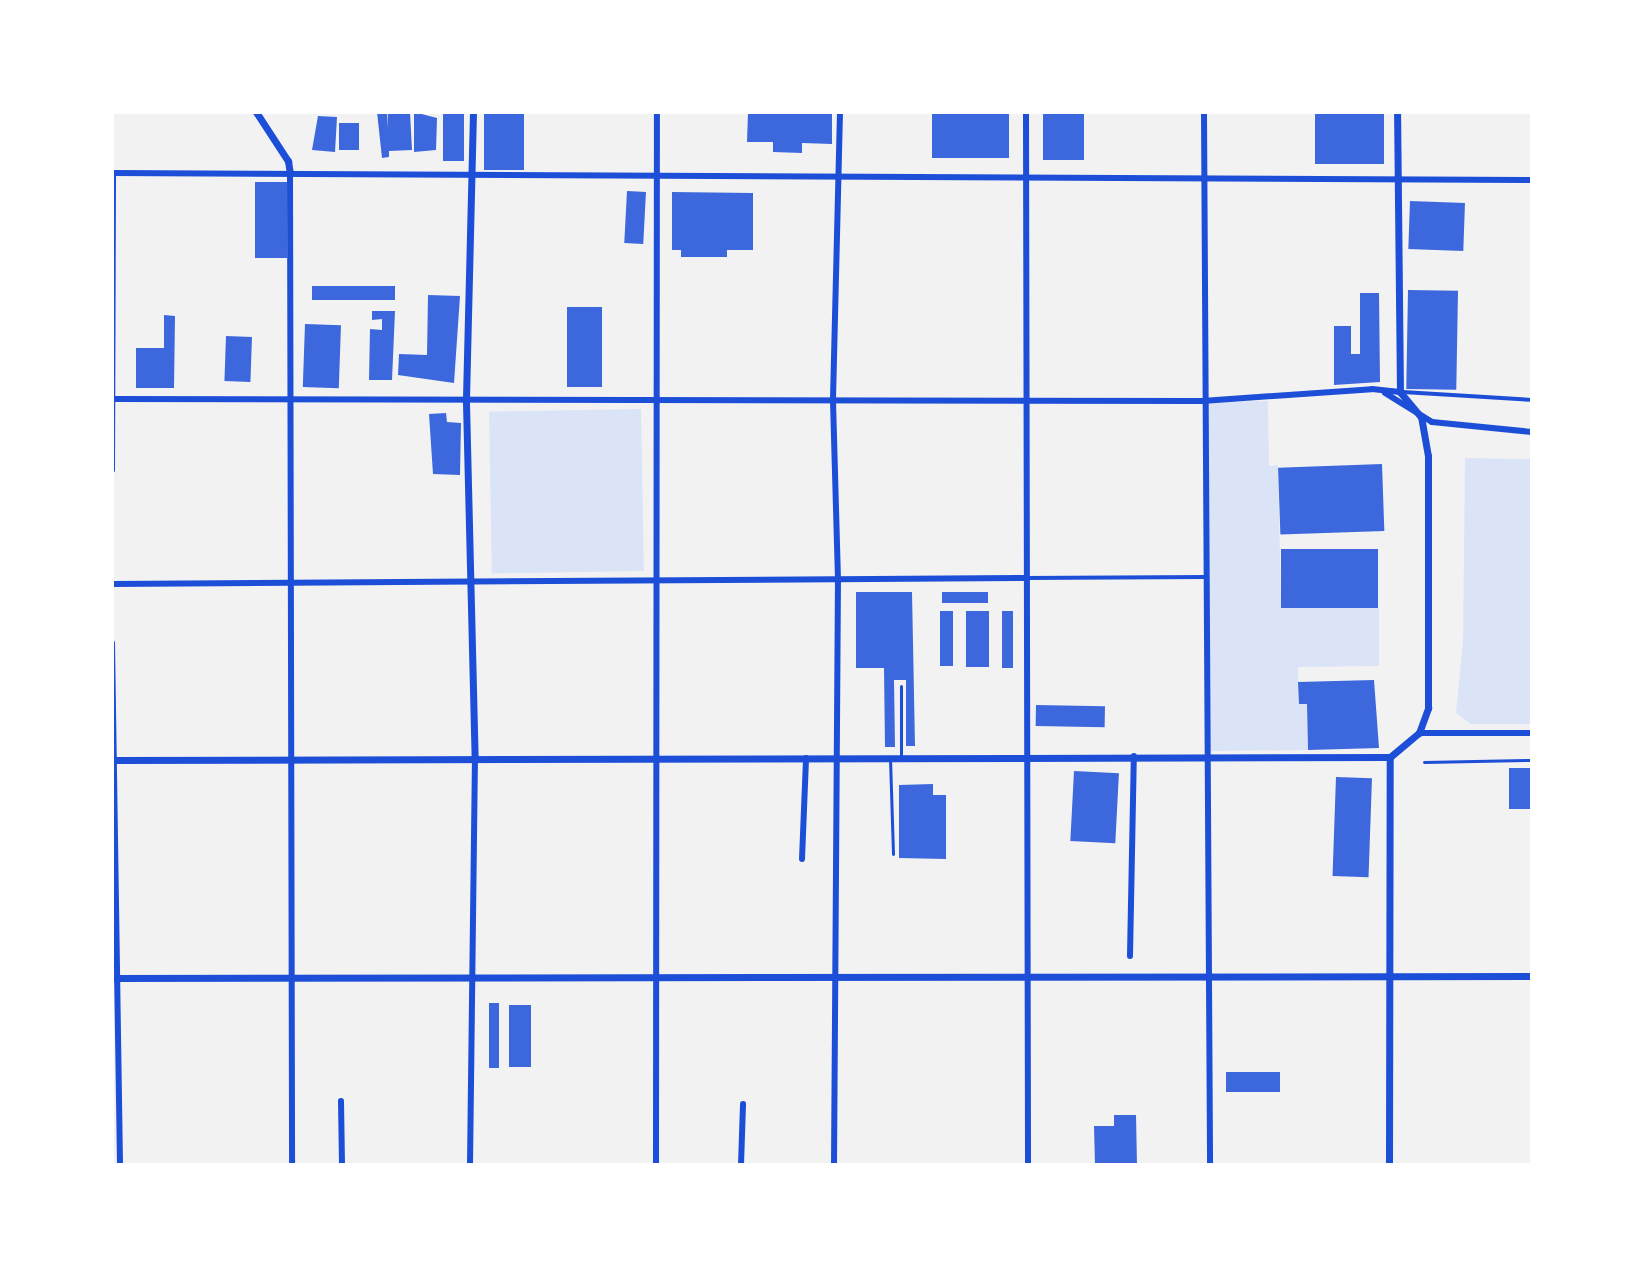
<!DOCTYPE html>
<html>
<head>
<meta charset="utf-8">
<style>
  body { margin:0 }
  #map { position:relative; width:1644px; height:1277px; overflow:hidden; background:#f2f2f2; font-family:"Noto Serif",serif }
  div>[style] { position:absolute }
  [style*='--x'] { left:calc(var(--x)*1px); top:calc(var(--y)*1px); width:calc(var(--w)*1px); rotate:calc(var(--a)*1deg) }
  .green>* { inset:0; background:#dbe4f7; transform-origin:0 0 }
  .building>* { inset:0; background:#3d67dc; transform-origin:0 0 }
  .path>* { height:3px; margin:-1.5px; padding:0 1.5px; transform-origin:1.5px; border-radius:1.5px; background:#1d4ed8 }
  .service>* { height:3px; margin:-1.5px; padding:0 1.5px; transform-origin:1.5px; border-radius:1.5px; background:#1d4ed8 }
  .pedestrian>* { height:4px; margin:-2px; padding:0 2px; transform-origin:2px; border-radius:2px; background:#1d4ed8 }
  .minor>* { height:6px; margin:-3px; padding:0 3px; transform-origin:3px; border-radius:3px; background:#1d4ed8 }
  .tertiary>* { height:7px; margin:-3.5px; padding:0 3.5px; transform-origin:3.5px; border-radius:3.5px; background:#1d4ed8 }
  span { translate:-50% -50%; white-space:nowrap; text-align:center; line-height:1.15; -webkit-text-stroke:8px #fff; paint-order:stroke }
  .frame { position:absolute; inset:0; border:114px solid #fff; pointer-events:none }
</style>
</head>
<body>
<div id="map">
  <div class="green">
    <i style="clip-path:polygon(1268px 401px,1269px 466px,1278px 465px,1281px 608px,1379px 608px,1379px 666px,1298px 667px,1299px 704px,1307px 704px,1308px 750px,1210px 751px,1203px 402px)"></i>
    <i style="left:641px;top:409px;width:162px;height:152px;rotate:89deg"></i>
    <i style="clip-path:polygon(1465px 458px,1532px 459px,1532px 724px,1471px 724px,1456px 713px,1463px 641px)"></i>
  </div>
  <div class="building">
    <i style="clip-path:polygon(377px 112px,387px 112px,388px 128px,388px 112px,410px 112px,412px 150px,389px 151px,389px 157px,382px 158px)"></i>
    <i style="clip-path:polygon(414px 112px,437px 118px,436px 150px,414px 152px)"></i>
    <i style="left:484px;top:112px;width:40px;height:58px"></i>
    <i style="clip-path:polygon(748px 112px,832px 112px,832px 144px,802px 143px,802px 153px,773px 152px,773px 142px,747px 142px)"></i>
    <i style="left:932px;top:112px;width:77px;height:46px"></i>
    <i style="left:1043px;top:112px;width:41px;height:48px"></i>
    <i style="left:1315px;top:112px;width:69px;height:52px"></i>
    <i style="left:443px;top:114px;width:21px;height:47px"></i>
    <i style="clip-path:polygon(318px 116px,337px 117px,335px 152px,312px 150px)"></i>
    <i style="left:339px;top:123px;width:20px;height:27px"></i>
    <i style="left:255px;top:182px;width:32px;height:76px"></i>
    <i style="left:627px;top:191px;width:19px;height:52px;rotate:3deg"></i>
    <i style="clip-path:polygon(672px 192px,753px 193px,753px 250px,727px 250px,727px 257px,681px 257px,681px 250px,672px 250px)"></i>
    <i style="left:1410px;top:201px;width:55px;height:48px;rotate:2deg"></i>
    <i style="left:312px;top:286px;width:83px;height:14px"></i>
    <i style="left:1408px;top:290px;width:50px;height:99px;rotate:1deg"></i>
    <i style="clip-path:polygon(1360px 293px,1379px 293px,1380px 382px,1334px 385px,1334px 326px,1351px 326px,1351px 354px,1360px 354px)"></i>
    <i style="clip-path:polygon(428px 295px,460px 296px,454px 383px,398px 375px,399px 354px,427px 355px)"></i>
    <i style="left:567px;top:307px;width:35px;height:80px"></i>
    <i style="clip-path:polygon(372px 311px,395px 311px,392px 380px,369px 380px,370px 329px,382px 330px,382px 319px,372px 320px)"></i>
    <i style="clip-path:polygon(164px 315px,175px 316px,174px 388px,136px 388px,136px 348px,164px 348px)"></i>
    <i style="left:305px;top:324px;width:36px;height:63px;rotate:2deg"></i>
    <i style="left:226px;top:336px;width:26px;height:45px;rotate:2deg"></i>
    <i style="clip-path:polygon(446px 413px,447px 422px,461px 423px,460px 475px,433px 474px,429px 414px)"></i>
    <i style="left:1382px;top:464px;width:67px;height:104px;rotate:88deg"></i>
    <i style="left:1281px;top:549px;width:97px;height:59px"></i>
    <i style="clip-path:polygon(856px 592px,912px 592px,915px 746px,906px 746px,906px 680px,894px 680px,895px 747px,885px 747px,884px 668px,856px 668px)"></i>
    <i style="left:942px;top:592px;width:46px;height:11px"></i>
    <i style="left:940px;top:611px;width:13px;height:55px"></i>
    <i style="left:966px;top:611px;width:23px;height:56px"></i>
    <i style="left:1002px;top:611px;width:11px;height:57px"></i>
    <i style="clip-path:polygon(1374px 680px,1379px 748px,1308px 750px,1307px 704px,1299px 704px,1298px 682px)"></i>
    <i style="left:1036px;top:705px;width:69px;height:21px;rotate:1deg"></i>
    <i style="left:1509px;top:768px;width:23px;height:41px"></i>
    <i style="left:1074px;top:771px;width:45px;height:70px;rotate:3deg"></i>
    <i style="left:1336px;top:777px;width:36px;height:99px;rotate:2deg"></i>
    <i style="clip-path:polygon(933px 784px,933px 795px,946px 795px,946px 859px,899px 858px,899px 785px)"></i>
    <i style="left:489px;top:1003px;width:10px;height:65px"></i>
    <i style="left:509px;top:1005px;width:22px;height:62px"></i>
    <i style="left:1226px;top:1072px;width:54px;height:20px"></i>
    <i style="clip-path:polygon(1114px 1115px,1136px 1115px,1137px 1165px,1095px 1165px,1094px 1126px,1114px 1126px)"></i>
  </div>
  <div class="path">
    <i style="--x:1424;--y:762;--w:108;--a:-1.1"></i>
  </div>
  <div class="service">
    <i style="--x:901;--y:686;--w:72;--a:90"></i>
    <i style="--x:890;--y:758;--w:96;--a:88.2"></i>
  </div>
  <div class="pedestrian">
    <i style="--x:1403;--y:392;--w:129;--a:3.5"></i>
    <i style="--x:1025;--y:578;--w:181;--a:-0.3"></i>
  </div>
  <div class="minor">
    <i style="--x:1026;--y:112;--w:1053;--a:89.89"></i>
    <i style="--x:1204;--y:112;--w:1053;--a:89.67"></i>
    <i style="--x:112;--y:173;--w:1420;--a:0.28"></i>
    <i style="--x:290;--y:173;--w:992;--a:89.88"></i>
    <i style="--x:1385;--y:393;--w:55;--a:31.7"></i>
    <i style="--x:1432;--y:422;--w:100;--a:5.7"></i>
    <i style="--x:112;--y:399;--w:1090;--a:0.11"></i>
    <i style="--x:1202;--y:401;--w:170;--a:-4"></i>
    <i style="--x:1372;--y:389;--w:28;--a:6"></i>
    <i style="--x:112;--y:470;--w:297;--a:-89.8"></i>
    <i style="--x:112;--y:584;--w:913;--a:-0.38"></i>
    <i style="--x:112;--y:643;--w:522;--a:89.12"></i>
    <i style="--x:1419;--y:733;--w:113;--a:0"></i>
    <i style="--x:802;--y:859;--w:101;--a:-87.7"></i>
    <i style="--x:1130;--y:956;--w:200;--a:-88.9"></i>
    <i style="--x:341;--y:1101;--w:64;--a:89.1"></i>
    <i style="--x:470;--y:1165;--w:406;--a:-89.3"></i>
    <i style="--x:656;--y:1165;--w:1053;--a:-89.95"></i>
    <i style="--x:741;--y:1165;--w:61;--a:-88.1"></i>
    <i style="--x:834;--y:1165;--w:585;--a:-89.61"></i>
    <i style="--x:838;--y:580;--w:181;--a:-91.6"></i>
    <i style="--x:833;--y:399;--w:287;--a:-88.6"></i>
  </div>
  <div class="tertiary">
    <i style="--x:256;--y:112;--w:59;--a:56.9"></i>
    <i style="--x:288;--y:161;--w:12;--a:81"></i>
    <i style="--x:473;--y:112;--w:291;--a:91.4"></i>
    <i style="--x:466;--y:403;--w:356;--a:88.6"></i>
    <i style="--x:112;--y:760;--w:1278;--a:-0.13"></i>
    <i style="--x:112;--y:978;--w:1420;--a:-0.08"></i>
    <i style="--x:1389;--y:1165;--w:408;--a:-89.9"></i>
    <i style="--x:1390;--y:757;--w:38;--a:-40"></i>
    <i style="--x:1419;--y:733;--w:27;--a:-70"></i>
    <i style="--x:1428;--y:708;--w:252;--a:-90"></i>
    <i style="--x:1428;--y:456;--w:40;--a:-100"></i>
    <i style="--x:1421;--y:417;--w:33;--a:-130"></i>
    <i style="--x:1400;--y:392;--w:280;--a:-90.6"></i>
  </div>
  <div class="frame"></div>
</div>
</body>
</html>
